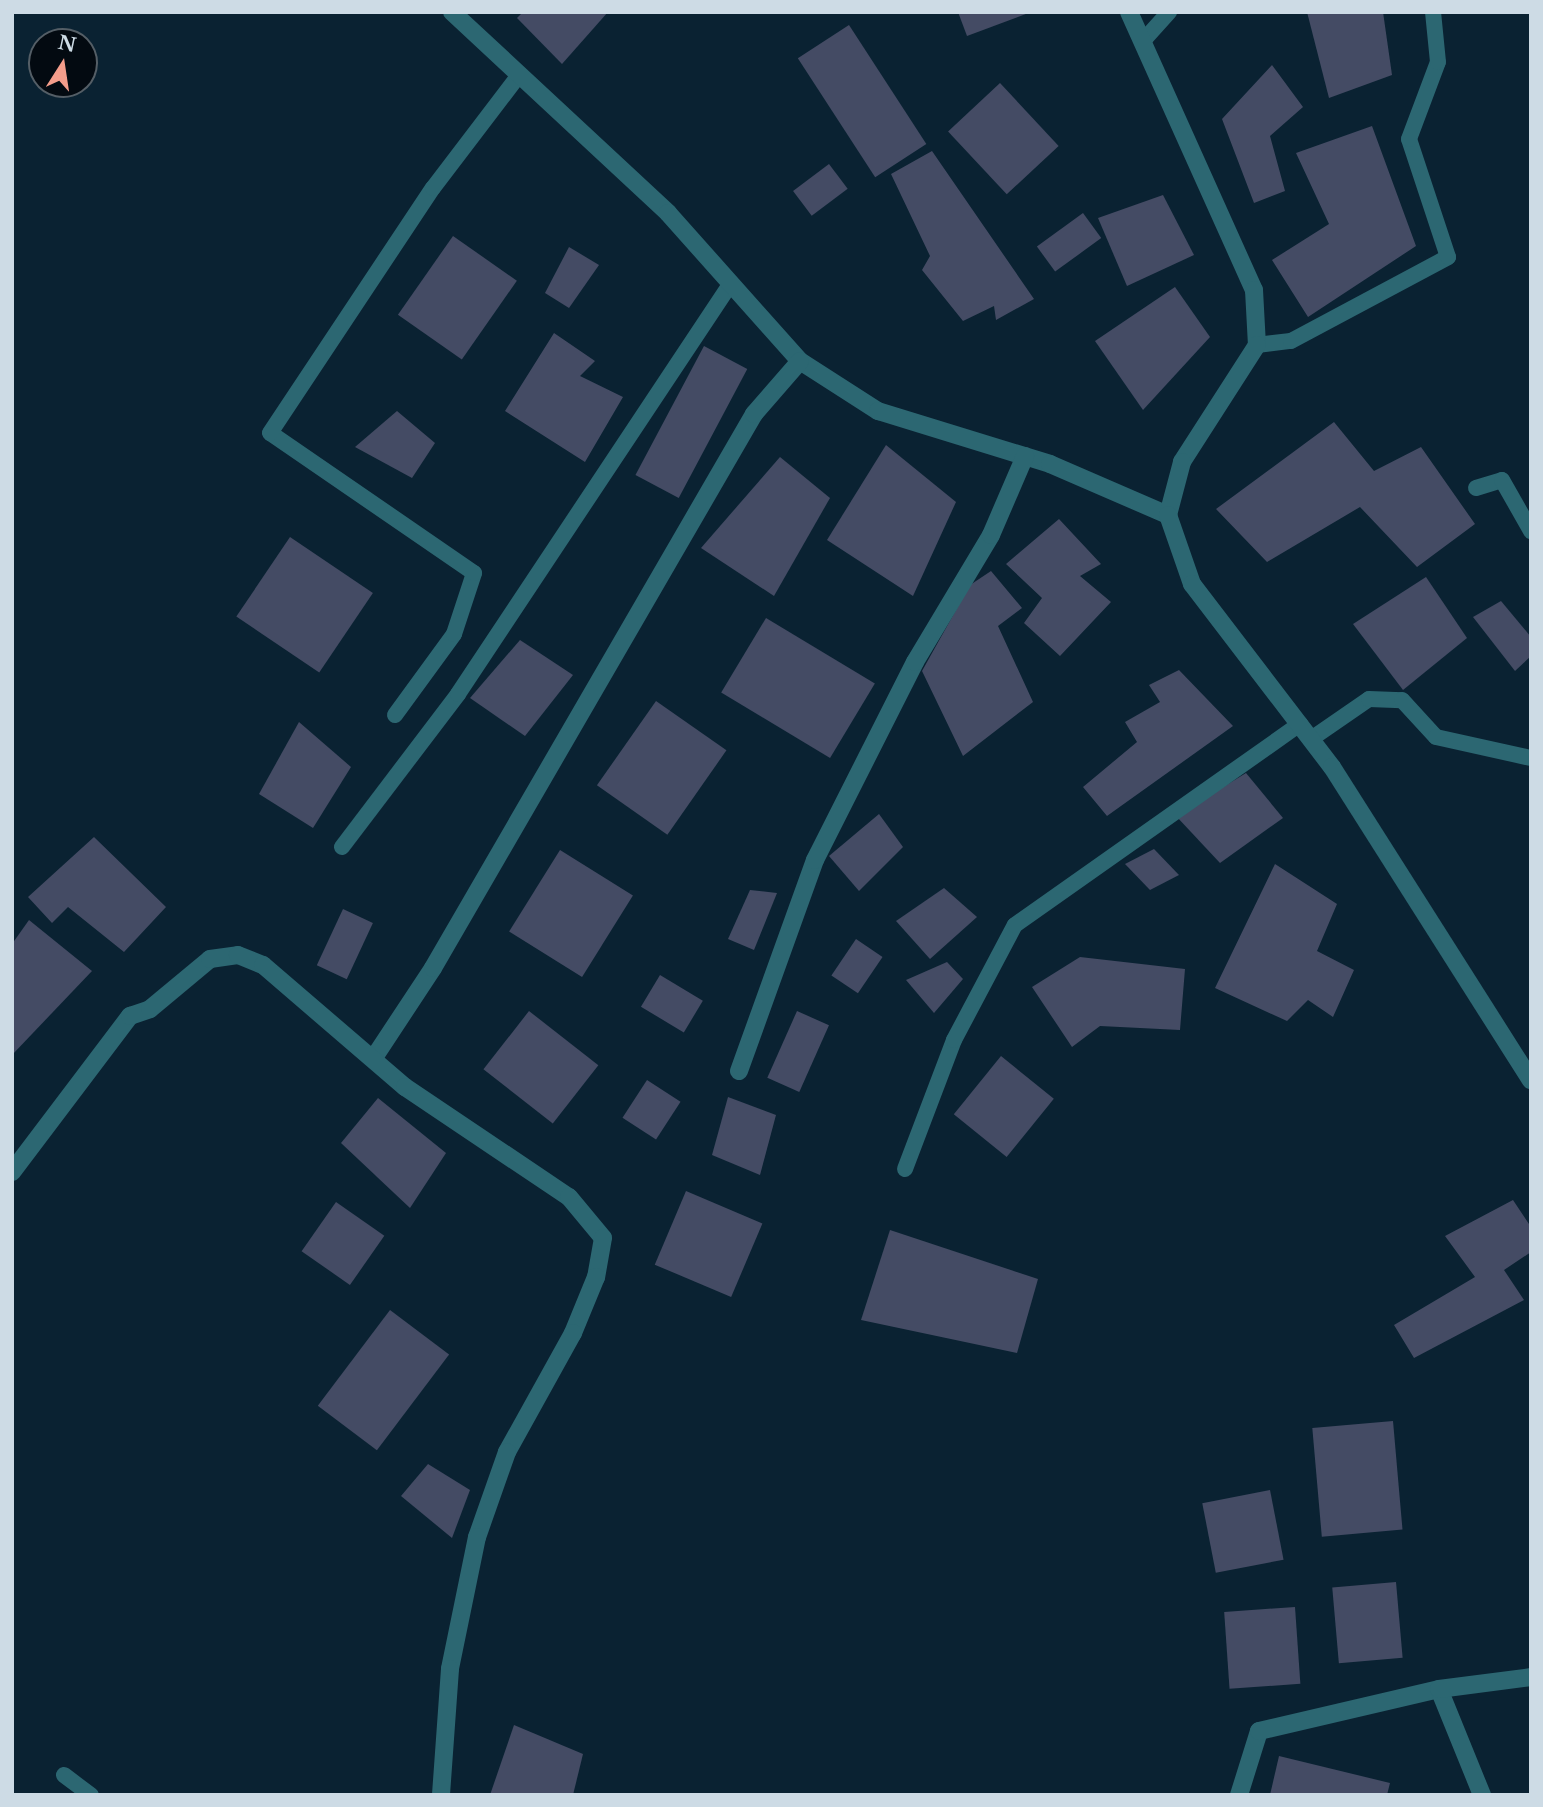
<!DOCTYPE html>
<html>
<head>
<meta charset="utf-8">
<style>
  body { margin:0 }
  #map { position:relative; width:1543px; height:1807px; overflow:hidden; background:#0a2232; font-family:"Libre Baskerville",serif }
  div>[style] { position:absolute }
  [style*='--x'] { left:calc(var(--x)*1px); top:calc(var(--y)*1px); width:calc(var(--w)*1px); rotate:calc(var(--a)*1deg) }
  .building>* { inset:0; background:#444b64; transform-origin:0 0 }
  .lane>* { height:16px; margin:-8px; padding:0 8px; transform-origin:8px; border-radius:8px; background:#2c6772 }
  .street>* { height:18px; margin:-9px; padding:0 9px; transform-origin:9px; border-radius:9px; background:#2c6772 }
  span { translate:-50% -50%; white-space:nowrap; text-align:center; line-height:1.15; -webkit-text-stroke:6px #030a11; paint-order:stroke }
  .frame { position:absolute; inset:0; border:14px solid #cddbe5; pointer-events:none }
  .north { position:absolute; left:28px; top:28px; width:70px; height:70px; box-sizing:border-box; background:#030a11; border:2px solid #545e66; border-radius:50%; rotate:12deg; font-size:19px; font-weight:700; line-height:28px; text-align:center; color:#cddbe5 }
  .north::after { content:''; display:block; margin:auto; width:24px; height:32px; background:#f49d8b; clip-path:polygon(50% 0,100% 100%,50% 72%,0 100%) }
</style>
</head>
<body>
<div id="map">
  <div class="building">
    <i style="clip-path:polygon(523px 12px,608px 12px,562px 64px,517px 18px)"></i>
    <i style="clip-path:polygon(958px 12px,1031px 12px,967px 36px)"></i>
    <i style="clip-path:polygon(1307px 12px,1383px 12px,1392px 75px,1329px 98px)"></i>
    <i style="left:849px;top:25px;width:142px;height:61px;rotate:57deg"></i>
    <i style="clip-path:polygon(1272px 65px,1303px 107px,1270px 136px,1285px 191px,1254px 203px,1222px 119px)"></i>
    <i style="left:1000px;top:83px;width:86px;height:71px;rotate:47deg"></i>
    <i style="clip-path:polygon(1372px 126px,1416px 246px,1308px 317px,1272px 260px,1329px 224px,1296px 153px)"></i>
    <i style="clip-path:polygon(932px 151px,1034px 299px,996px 320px,994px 306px,963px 321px,922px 270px,930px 256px,891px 174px)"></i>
    <i style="left:829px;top:164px;width:31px;height:45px;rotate:53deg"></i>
    <i style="clip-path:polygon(1163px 195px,1194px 255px,1127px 286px,1098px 218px)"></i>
    <i style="left:1083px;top:213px;width:31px;height:57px;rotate:54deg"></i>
    <i style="left:453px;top:236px;width:78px;height:96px;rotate:35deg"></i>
    <i style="clip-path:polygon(569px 247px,599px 265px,569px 308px,545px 293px)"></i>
    <i style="clip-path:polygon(1175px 287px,1210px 337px,1143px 410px,1095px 341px)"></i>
    <i style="clip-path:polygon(554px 333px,595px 361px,580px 376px,623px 397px,585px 462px,505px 411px)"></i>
    <i style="left:704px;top:346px;width:49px;height:146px;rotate:28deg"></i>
    <i style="clip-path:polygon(397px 411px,435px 443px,412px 478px,355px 447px)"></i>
    <i style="clip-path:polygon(1334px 422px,1374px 471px,1421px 447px,1475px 524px,1417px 567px,1360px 507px,1267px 562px,1216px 509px)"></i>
    <i style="clip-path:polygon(886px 445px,956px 502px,913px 596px,827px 540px)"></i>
    <i style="clip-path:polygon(780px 457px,830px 498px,774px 596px,701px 548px)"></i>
    <i style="clip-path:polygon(1059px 519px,1101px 564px,1080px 576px,1111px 602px,1060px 656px,1024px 623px,1042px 598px,1006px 564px)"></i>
    <i style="left:290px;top:537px;width:100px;height:96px;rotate:34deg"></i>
    <i style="clip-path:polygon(991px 571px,1022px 608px,998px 626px,1033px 702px,963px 756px,922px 671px,970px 585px)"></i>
    <i style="clip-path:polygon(1426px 577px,1467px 638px,1403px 690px,1353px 624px)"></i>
    <i style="clip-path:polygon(1501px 601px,1531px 637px,1531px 656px,1515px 671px,1473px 617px)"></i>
    <i style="left:766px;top:618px;width:127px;height:87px;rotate:31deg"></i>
    <i style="clip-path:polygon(520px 640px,573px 675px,525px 736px,470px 698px)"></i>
    <i style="clip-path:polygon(1179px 670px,1233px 726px,1107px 816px,1083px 787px,1137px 742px,1125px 722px,1160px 702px,1149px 685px)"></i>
    <i style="left:656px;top:701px;width:86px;height:103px;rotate:35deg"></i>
    <i style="clip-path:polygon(299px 722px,351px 767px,313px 828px,259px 794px)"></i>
    <i style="clip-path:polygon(1246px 773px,1283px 818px,1220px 863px,1176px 816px)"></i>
    <i style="clip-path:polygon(879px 814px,903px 847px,859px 891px,829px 856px)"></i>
    <i style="clip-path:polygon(94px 837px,166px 907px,124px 952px,68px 907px,52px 923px,28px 897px)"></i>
    <i style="clip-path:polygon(1154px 849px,1179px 875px,1150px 890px,1125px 864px)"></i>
    <i style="left:560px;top:850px;width:86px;height:96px;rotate:32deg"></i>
    <i style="clip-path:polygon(1275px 864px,1337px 904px,1317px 951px,1354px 970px,1333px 1017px,1308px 1000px,1287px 1021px,1215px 988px)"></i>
    <i style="clip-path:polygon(944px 888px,977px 917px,930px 959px,896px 921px)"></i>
    <i style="clip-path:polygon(750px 890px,777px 893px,754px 950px,728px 939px)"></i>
    <i style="left:343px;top:909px;width:33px;height:62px;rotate:25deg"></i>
    <i style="clip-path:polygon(29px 920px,92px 971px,12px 1055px,12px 944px)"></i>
    <i style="left:856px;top:939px;width:32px;height:44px;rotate:34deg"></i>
    <i style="clip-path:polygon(1080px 957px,1185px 969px,1180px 1030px,1100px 1026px,1072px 1047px,1032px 987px)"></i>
    <i style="clip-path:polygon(947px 962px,963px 979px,934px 1013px,906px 980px)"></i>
    <i style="left:660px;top:975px;width:50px;height:37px;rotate:31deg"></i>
    <i style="left:529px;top:1011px;width:88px;height:74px;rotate:38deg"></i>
    <i style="left:797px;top:1011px;width:35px;height:73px;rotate:24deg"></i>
    <i style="left:1001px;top:1056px;width:68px;height:75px;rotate:39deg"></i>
    <i style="left:647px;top:1080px;width:40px;height:45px;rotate:33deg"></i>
    <i style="clip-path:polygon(728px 1097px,776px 1115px,760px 1175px,712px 1155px)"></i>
    <i style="clip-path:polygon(378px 1098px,446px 1153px,410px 1208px,341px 1143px)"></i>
    <i style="left:686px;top:1191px;width:83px;height:80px;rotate:23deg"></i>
    <i style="clip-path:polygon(1513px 1200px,1531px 1227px,1531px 1252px,1504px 1270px,1524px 1300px,1414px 1358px,1394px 1325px,1475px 1277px,1445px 1236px)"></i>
    <i style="left:336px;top:1202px;width:59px;height:60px;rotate:35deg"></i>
    <i style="clip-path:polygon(890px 1230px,1038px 1279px,1017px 1353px,861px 1320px)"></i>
    <i style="left:390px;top:1310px;width:74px;height:120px;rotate:37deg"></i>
    <i style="left:1393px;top:1421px;width:109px;height:81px;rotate:85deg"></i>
    <i style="clip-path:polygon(428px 1464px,470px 1490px,452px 1538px,401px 1496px)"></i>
    <i style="left:1270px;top:1490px;width:71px;height:69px;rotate:79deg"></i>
    <i style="left:1396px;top:1582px;width:76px;height:64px;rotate:85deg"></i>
    <i style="left:1295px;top:1607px;width:77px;height:71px;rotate:86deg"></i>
    <i style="clip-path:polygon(514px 1725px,583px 1754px,573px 1795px,490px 1795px)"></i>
    <i style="clip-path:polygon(1279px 1756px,1390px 1783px,1387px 1795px,1270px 1795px)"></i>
  </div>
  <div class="lane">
    <i style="--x:1143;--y:41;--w:39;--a:-48"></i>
    <i style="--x:1257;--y:345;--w:34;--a:-7"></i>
    <i style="--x:1291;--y:341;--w:178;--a:-28.1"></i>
    <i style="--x:1448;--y:257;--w:124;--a:-108.3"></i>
    <i style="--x:1409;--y:139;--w:82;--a:-69.4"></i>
    <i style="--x:1438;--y:62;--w:50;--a:-95.7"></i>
    <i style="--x:1476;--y:488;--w:27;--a:-17"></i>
    <i style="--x:1502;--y:480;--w:59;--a:60.4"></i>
    <i style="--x:395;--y:715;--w:100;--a:-53.9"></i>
    <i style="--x:454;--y:634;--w:64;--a:-71.8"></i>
    <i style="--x:474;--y:573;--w:247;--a:-145.5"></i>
    <i style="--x:270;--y:433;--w:294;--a:-56.4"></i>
    <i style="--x:433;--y:188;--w:143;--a:-52.7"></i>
    <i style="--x:1311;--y:739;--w:70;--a:-34.6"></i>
    <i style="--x:1369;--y:699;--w:33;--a:2"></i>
    <i style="--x:1402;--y:700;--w:50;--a:47.4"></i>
    <i style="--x:1436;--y:737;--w:97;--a:12.5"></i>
    <i style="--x:342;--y:847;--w:192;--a:-52.8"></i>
    <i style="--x:458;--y:694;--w:492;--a:-56.4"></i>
    <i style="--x:905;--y:1169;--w:138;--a:-69.2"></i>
    <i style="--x:954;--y:1040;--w:130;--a:-62.1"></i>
    <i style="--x:1015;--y:925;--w:349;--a:-35.2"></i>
    <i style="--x:64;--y:1775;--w:34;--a:37"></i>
  </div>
  <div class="street">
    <i style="--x:452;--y:12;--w:295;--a:42.9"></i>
    <i style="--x:668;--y:213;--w:198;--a:48.3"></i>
    <i style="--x:800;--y:361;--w:93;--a:32.7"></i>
    <i style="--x:878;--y:411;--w:180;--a:17.1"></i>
    <i style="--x:1050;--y:464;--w:129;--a:23.4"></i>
    <i style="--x:1129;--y:12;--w:305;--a:65.8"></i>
    <i style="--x:1254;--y:290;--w:55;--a:86.9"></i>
    <i style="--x:1257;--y:345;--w:139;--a:122.7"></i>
    <i style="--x:1182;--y:462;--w:55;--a:104.8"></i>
    <i style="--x:1168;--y:515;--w:73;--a:70.8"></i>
    <i style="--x:1192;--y:584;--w:230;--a:52.6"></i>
    <i style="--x:1332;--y:767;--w:371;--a:57.6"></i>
    <i style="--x:375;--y:1056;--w:105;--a:-56.6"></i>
    <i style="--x:433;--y:968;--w:640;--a:-59.91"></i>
    <i style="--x:754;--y:414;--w:70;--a:-49"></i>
    <i style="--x:739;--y:1071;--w:224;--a:-70.2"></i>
    <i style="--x:815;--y:860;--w:222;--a:-63.2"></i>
    <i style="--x:915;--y:662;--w:148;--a:-59.1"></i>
    <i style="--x:991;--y:535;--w:86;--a:-66.7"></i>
    <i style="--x:12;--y:1172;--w:196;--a:-52.9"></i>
    <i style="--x:130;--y:1016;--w:21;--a:-19"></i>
    <i style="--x:150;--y:1009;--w:78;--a:-39.8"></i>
    <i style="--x:210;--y:959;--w:28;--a:-8"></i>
    <i style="--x:238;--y:955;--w:27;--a:22"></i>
    <i style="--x:263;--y:965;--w:187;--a:40.7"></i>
    <i style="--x:405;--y:1087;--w:197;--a:33.9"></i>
    <i style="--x:569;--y:1197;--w:53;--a:50.3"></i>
    <i style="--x:603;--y:1238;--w:40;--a:100"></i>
    <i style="--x:596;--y:1277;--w:61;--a:112.3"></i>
    <i style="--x:573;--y:1333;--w:136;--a:119"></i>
    <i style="--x:507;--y:1452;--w:90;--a:109.4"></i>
    <i style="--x:477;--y:1537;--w:135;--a:101.6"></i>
    <i style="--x:450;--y:1669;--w:126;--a:94.1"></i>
    <i style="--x:1239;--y:1795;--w:67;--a:-72.6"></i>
    <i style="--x:1259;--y:1731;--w:185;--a:-13.1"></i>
    <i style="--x:1482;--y:1795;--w:114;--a:-112.1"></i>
    <i style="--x:1439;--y:1689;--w:93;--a:-7.4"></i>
  </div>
  <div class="frame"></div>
  <div class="north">N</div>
</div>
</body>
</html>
